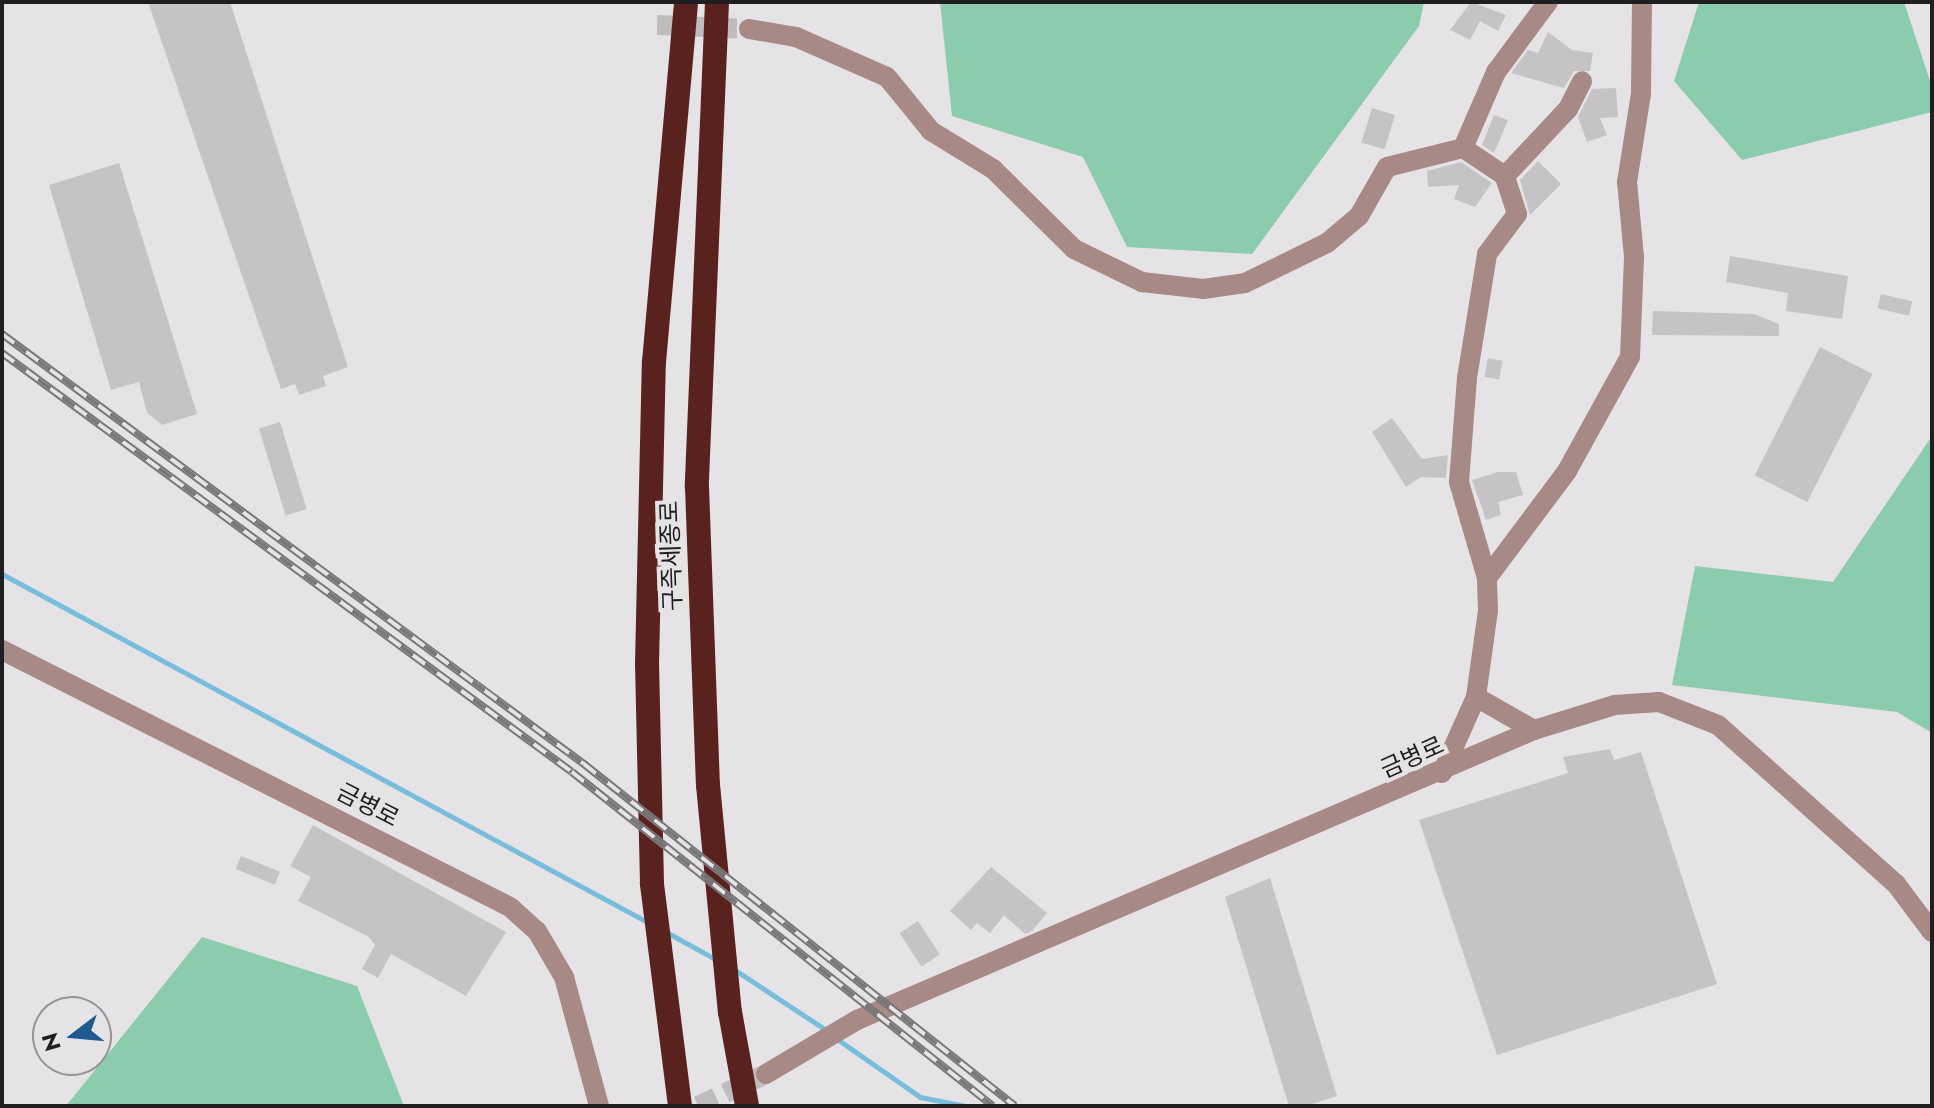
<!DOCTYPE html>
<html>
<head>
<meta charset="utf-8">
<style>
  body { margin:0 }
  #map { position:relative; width:1934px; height:1108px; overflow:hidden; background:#e6e3e7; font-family:Jost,"Noto Sans KR",sans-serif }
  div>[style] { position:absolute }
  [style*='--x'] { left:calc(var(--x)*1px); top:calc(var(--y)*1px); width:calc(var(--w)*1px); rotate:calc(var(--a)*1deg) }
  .green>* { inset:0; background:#8accab }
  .stream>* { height:5px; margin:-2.5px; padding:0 2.5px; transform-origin:2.5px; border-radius:2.5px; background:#78bddc }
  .building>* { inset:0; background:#c6c3c7; transform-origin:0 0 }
  .minor-tunnel>* { height:20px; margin-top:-10px; transform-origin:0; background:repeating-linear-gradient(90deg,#bebcbf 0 20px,transparent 0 30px) }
  .minor>* { height:20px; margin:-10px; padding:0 10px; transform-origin:10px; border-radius:10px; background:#a78985 }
  .highway>* { height:24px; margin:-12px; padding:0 12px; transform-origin:12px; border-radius:12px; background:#59221f }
  .rail>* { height:8px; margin-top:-4px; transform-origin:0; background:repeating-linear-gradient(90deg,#e6e3e7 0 15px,#7a777a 0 30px); box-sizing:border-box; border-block:2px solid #7a777a }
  span { translate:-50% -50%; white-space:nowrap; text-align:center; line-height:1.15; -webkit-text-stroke:8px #e6e3e7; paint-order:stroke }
  .street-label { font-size:24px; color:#201e20 }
  .frame { position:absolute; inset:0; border:4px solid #201e20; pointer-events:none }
  .north { position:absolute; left:32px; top:996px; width:80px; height:80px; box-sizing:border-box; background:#e6e3e7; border:2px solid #979497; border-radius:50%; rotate:254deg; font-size:22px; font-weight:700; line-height:32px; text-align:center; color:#201e20 }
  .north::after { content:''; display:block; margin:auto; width:28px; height:36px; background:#1d5a91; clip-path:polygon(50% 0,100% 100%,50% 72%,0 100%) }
</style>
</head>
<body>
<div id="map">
  <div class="green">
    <i style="clip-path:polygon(940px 2px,1424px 2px,1419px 26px,1252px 254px,1127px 247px,1083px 157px,952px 116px)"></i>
    <i style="clip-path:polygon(1699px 2px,1904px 2px,1932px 87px,1932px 112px,1742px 160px,1674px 81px)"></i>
    <i style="clip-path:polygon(1932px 436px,1932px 733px,1897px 712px,1672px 685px,1695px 566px,1833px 582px)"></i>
    <i style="clip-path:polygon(202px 937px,357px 986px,404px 1106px,66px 1106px)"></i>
  </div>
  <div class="stream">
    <i style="--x:2;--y:574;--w:735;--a:28.34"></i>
    <i style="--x:668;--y:933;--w:54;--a:29"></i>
    <i style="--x:735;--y:970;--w:113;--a:33.4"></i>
    <i style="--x:837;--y:1039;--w:101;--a:34.9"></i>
    <i style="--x:920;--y:1097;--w:46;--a:11.3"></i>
  </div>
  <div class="building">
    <i style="clip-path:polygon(148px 2px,230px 2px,348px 367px,323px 376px,326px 386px,299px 395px,295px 384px,281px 389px)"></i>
    <i style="clip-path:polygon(1471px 2px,1506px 15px,1498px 31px,1480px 21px,1470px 40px,1450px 30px)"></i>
    <i style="clip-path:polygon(1548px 32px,1572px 50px,1593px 53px,1590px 71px,1574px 71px,1564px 88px,1511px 73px,1528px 50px,1538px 53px)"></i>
    <i style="clip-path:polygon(1616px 88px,1618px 117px,1600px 118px,1607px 135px,1587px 142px,1578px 117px,1592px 89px)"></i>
    <i style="left:1372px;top:108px;width:24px;height:36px;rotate:17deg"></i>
    <i style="clip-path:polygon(1494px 115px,1508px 120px,1494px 153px,1482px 145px)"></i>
    <i style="clip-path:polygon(1538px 161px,1561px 184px,1530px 215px,1520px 180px)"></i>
    <i style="clip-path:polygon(1461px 162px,1492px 183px,1475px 207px,1454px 199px,1459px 185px,1428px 187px,1427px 171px)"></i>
    <i style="clip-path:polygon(119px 163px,197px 414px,162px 425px,147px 413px,139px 382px,111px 390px,49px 185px)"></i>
    <i style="clip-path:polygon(1730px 256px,1848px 276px,1842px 319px,1786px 311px,1788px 293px,1726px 282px)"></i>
    <i style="left:1881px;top:294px;width:32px;height:15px;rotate:13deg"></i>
    <i style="clip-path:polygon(1653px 311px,1754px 314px,1779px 324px,1779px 336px,1652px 335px)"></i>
    <i style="left:1820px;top:347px;width:59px;height:144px;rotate:27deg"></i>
    <i style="left:1488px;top:358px;width:15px;height:19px;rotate:11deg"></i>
    <i style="clip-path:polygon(1392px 418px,1422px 459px,1448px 455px,1446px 478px,1421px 477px,1406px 487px,1372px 432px)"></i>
    <i style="left:280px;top:422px;width:91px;height:22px;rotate:73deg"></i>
    <i style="clip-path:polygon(1498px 472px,1516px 472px,1523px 495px,1498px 502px,1501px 515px,1486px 520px,1472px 480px)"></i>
    <i style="clip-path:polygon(1610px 749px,1614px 760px,1641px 752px,1717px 984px,1497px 1055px,1419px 820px,1568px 773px,1563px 757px)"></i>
    <i style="clip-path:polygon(313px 825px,506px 932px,466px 996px,391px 954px,378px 978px,362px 969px,375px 945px,369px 937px,298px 901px,311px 877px,290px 866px)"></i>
    <i style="left:241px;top:856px;width:42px;height:14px;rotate:22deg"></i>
    <i style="clip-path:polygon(991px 867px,1047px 913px,1032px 931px,1025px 934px,1004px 915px,990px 933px,977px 923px,971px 930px,950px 911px)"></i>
    <i style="clip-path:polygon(1270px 878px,1337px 1096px,1306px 1106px,1289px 1106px,1225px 897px)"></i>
    <i style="left:918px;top:921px;width:40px;height:22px;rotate:57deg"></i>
  </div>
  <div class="minor-tunnel">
    <i style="--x:657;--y:25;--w:92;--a:2.5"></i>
    <i style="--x:698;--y:1106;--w:75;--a:-25.2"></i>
  </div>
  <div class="minor">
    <i style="--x:749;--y:29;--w:48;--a:9.7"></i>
    <i style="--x:796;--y:37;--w:99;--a:23.7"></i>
    <i style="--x:887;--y:77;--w:70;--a:50.8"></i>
    <i style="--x:931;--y:131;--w:73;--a:31.5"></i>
    <i style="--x:993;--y:169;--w:114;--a:44.6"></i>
    <i style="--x:1074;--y:249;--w:76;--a:25.9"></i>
    <i style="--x:1142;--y:282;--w:61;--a:6.5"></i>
    <i style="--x:1203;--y:289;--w:42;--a:-8.1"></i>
    <i style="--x:1245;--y:283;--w:91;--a:-26"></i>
    <i style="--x:1327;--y:243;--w:42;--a:-40.2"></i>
    <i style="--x:1359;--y:216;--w:56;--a:-60.3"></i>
    <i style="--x:1387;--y:167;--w:78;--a:-14"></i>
    <i style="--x:1505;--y:176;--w:92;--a:-46.8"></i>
    <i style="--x:1568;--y:109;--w:31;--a:-63"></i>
    <i style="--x:1487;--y:578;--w:134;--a:-53.2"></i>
    <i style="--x:1567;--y:471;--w:130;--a:-61.1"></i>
    <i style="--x:1630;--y:357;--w:100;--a:-87.7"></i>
    <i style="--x:1634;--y:257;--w:75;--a:-95.3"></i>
    <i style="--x:1627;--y:182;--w:89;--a:-81"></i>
    <i style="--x:1641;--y:94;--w:92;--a:-89.4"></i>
    <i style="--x:2;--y:650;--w:569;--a:26.84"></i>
    <i style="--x:510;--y:907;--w:36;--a:42"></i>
    <i style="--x:537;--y:931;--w:53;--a:59.6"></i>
    <i style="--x:564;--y:977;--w:134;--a:74.8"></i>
    <i style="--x:1476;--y:697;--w:67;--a:29.6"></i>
    <i style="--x:1442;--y:773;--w:83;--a:-65.9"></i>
    <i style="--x:1476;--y:697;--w:88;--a:-82.1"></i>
    <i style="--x:1488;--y:610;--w:32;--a:-92"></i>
    <i style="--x:1487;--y:578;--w:100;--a:-106.3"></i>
    <i style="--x:1459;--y:482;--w:104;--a:-85.6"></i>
    <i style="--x:1467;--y:378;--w:126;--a:-80.8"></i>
    <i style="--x:1487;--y:254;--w:50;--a:-53.1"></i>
    <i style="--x:1517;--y:214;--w:40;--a:-108"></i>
    <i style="--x:1505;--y:176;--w:50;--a:-146.3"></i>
    <i style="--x:1463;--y:148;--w:83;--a:-66.5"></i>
    <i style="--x:1496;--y:72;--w:87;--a:-53.4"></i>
    <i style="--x:766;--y:1074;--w:106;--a:-30.7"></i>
    <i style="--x:857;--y:1020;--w:736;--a:-23.19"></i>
    <i style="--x:1534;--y:730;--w:85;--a:-17.2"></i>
    <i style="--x:1615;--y:705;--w:44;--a:-3.9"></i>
    <i style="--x:1659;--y:702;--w:63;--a:21.3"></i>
    <i style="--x:1718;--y:725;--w:239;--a:41.8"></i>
    <i style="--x:1896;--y:884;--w:60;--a:53.1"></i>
  </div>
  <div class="highway">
    <i style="--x:717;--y:2;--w:485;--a:92.4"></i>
    <i style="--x:697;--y:487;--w:298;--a:87.9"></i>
    <i style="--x:708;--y:785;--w:228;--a:84.5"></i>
    <i style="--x:730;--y:1012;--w:96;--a:79.7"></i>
    <i style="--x:680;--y:1106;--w:225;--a:-97.2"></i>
    <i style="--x:652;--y:883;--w:219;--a:-91.3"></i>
    <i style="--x:647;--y:664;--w:302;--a:-88.7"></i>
    <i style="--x:654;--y:362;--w:361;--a:-84.9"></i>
  </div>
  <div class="rail">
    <i style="--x:2;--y:334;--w:724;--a:36.46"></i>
    <i style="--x:584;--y:764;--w:550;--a:38.43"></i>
    <i style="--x:2;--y:353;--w:707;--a:36.32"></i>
    <i style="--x:572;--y:772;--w:537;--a:38.43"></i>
  </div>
  <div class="street-label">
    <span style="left:671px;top:556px;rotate:-92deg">구즉세종로</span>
    <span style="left:1412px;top:757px;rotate:-24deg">금병로</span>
    <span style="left:368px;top:805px;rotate:27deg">금병로</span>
  </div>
  <div class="frame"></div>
  <div class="north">N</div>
</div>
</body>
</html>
